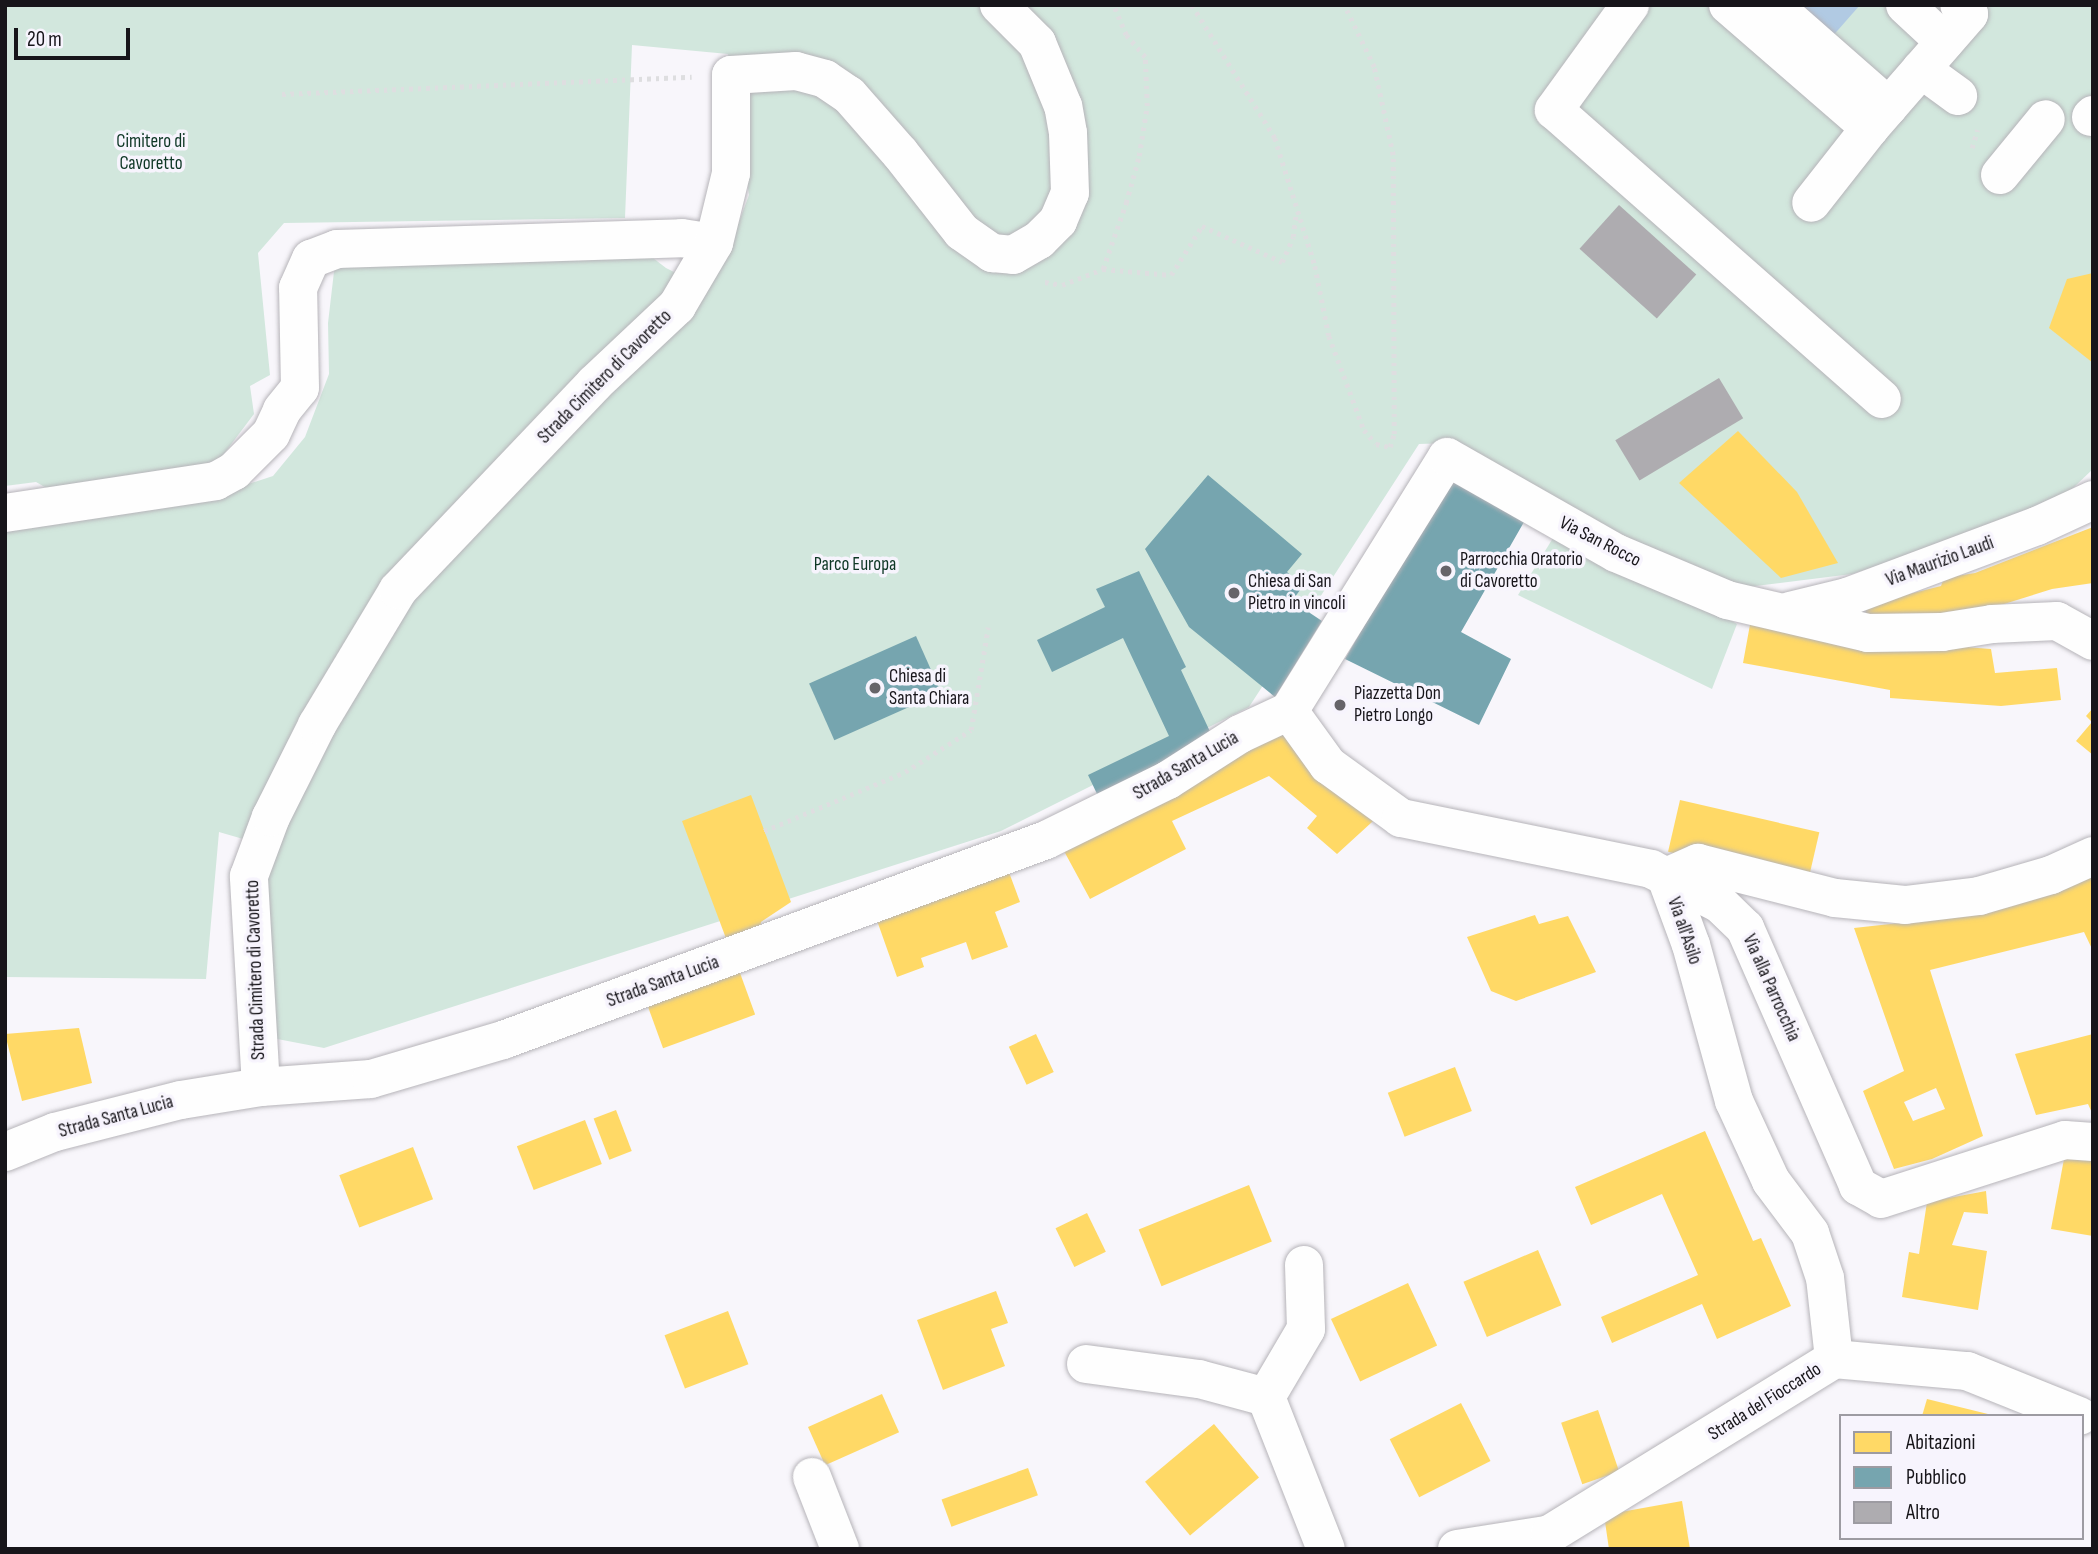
<!DOCTYPE html>
<html>
<head>
<meta charset="utf-8">
<style>
  body { margin:0 }
  #map { position:relative; width:2098px; height:1554px; overflow:hidden; background:#f8f6fb; font-family:"Sofia Sans Condensed",sans-serif }
  div>[style] { position:absolute }
  [style*='--x'] { left:calc(var(--x)*1px); top:calc(var(--y)*1px); width:calc(var(--w)*1px); rotate:calc(var(--a)*1deg) }
  .green>* { inset:0; background:#d2e7dd }
  .water>* { inset:0; background:#b1cae3 }
  .homes>* { inset:0; background:#ffd966; transform-origin:0 0 }
  .public>* { inset:0; background:#76a5af; transform-origin:0 0 }
  .building>* { inset:0; background:#aeacb0; transform-origin:0 0 }
  .path>* { height:4.5px; margin-top:-2.25px; transform-origin:0; background:repeating-linear-gradient(90deg,#dedee0 0 3.5px,transparent 0 8.5px) }
  .roads { filter:drop-shadow(0 0 2px #b6b4b9) drop-shadow(0 0 2px #b6b4b9) }
  .minor>* { height:38px; margin:-19px; padding:0 19px; transform-origin:19px; border-radius:19px; background:#fefefe }
  .dots>* { width:19px; height:19px; translate:-50% -50%; box-sizing:border-box; border:4px solid #f7f4fd; border-radius:50% }
  span { translate:-50% -50%; white-space:nowrap; text-align:center; line-height:1.15; -webkit-text-stroke:7px #f7f4fd; paint-order:stroke }
  .park-label { font-size:19px; color:#0e3725 }
  .street-label { font-size:19px; color:#17151a }
  .poi-label { font-size:19px; color:#17151a }
  .left { translate:0 -50%; text-align:left }
  .frame { position:absolute; inset:0; border:7px solid #17151a; pointer-events:none }
  .legend { position:absolute; left:1839px; top:1414px; width:245px; height:126px; box-sizing:border-box; background:#f7f4fd; border:2px solid #9d9ba2; margin:0; padding:9px 12px; list-style:none; font-size:21px; color:#17151a }
  .legend li { display:flex; align-items:center; gap:14px; height:35px }
  .legend b { width:35px; border:2px solid #9d9ba2 }
  .scale { position:absolute; left:14px; top:28px; width:116px; height:32px; box-sizing:border-box; border:4px solid #17151a; border-top:0; padding-left:9px; font-size:21px; line-height:24px; white-space:nowrap; color:#17151a; -webkit-text-stroke:5px #f7f4fd; paint-order:stroke }
</style>
</head>
<body>
<div id="map">
  <div class="green">
    <i style="clip-path:polygon(5px 5px,2093px 5px,2093px 469px,2051px 509px,1852px 574px,1723px 590px,1449px 443px,1419px 444px,1249px 707px,1001px 831px,324px 1048px,252px 1034px,260px 844px,219px 832px,206px 979px,5px 977px,5px 529px,233px 489px,273px 476px,305px 437px,329px 374px,328px 323px,335px 263px,653px 258px,666px 268px,702px 286px,727px 254px,749px 195px,728px 54px,632px 45px,625px 218px,284px 223px,258px 253px,270px 375px,250px 386px,254px 414px,211px 471px,57px 494px,36px 482px,5px 486px)"></i>
    <i style="clip-path:polygon(1561px 525px,1737px 624px,1712px 689px,1518px 595px)"></i>
  </div>
  <div class="water">
    <i style="clip-path:polygon(1794px 5px,1860px 5px,1831px 38px)"></i>
  </div>
  <div class="homes">
    <i style="clip-path:polygon(2093px 273px,2093px 363px,2049px 328px,2067px 279px)"></i>
    <i style="clip-path:polygon(1738px 431px,1797px 492px,1838px 563px,1781px 578px,1679px 483px)"></i>
    <i style="clip-path:polygon(2093px 527px,2093px 583px,2052px 589px,1988px 609px,1867px 629px,1865px 605px,1941px 586px,1944px 578px,1975px 573px)"></i>
    <i style="clip-path:polygon(1751px 619px,1902px 642px,1991px 649px,1995px 673px,2057px 668px,2061px 700px,2001px 706px,1890px 698px,1890px 690px,1743px 663px)"></i>
    <i style="clip-path:polygon(2093px 708px,2093px 755px,2076px 741px,2092px 722px,2086px 716px)"></i>
    <i style="clip-path:polygon(1271px 724px,1383px 812px,1337px 854px,1307px 828px,1317px 816px,1269px 776px,1172px 821px,1186px 849px,1090px 899px,1058px 840px)"></i>
    <i style="clip-path:polygon(751px 795px,791px 902px,761px 922px,760px 929px,727px 941px,682px 821px)"></i>
    <i style="left:1680px;top:800px;width:143px;height:53px;rotate:13deg"></i>
    <i style="clip-path:polygon(1007px 867px,1020px 902px,995px 912px,1008px 947px,972px 960px,966px 942px,921px 958px,924px 967px,897px 977px,875px 915px)"></i>
    <i style="clip-path:polygon(evenodd,2093px 876px,2093px 951px,2084px 932px,1930px 970px,1983px 1136px,1932px 1159px,1894px 1169px,1863px 1091px,1904px 1071px,1854px 928px,1917px 921px,2093px 876px,1936px 1088px,1945px 1109px,1913px 1121px,1904px 1102px,1936px 1088px)"></i>
    <i style="clip-path:polygon(1535px 915px,1539px 924px,1568px 916px,1596px 972px,1516px 1001px,1491px 991px,1467px 937px)"></i>
    <i style="left:736px;top:962px;width:56px;height:98px;rotate:70deg"></i>
    <i style="clip-path:polygon(79px 1028px,92px 1083px,22px 1101px,5px 1034px)"></i>
    <i style="left:1036px;top:1034px;width:42px;height:30px;rotate:65deg"></i>
    <i style="clip-path:polygon(2093px 1034px,2093px 1115px,2088px 1104px,2036px 1115px,2015px 1054px)"></i>
    <i style="left:1455px;top:1067px;width:47px;height:72px;rotate:69deg"></i>
    <i style="left:616px;top:1110px;width:44px;height:24px;rotate:69deg"></i>
    <i style="left:585px;top:1120px;width:47px;height:73px;rotate:69deg"></i>
    <i style="clip-path:polygon(1705px 1131px,1753px 1241px,1761px 1238px,1791px 1306px,1717px 1339px,1702px 1304px,1612px 1343px,1601px 1317px,1698px 1275px,1662px 1194px,1591px 1225px,1575px 1187px)"></i>
    <i style="left:413px;top:1147px;width:56px;height:79px;rotate:69deg"></i>
    <i style="clip-path:polygon(2064px 1159px,2093px 1159px,2093px 1236px,2051px 1229px)"></i>
    <i style="left:1249px;top:1185px;width:61px;height:119px;rotate:68deg"></i>
    <i style="clip-path:polygon(1986px 1191px,1988px 1214px,1964px 1212px,1952px 1245px,1987px 1251px,1978px 1310px,1902px 1297px,1909px 1252px,1919px 1254px,1927px 1202px)"></i>
    <i style="left:1087px;top:1213px;width:43px;height:35px;rotate:64deg"></i>
    <i style="left:1538px;top:1250px;width:60px;height:81px;rotate:67deg"></i>
    <i style="left:1408px;top:1283px;width:69px;height:85px;rotate:65deg"></i>
    <i style="clip-path:polygon(996px 1291px,1008px 1323px,991px 1329px,1005px 1366px,943px 1390px,917px 1320px)"></i>
    <i style="left:728px;top:1311px;width:57px;height:68px;rotate:69deg"></i>
    <i style="left:882px;top:1394px;width:42px;height:81px;rotate:66deg"></i>
    <i style="clip-path:polygon(1927px 1399px,1992px 1415px,1991px 1416px,1922px 1416px)"></i>
    <i style="left:1461px;top:1403px;width:65px;height:80px;rotate:63deg"></i>
    <i style="left:1598px;top:1410px;width:65px;height:39px;rotate:71deg"></i>
    <i style="left:1214px;top:1424px;width:70px;height:90px;rotate:50deg"></i>
    <i style="left:1028px;top:1468px;width:29px;height:92px;rotate:70deg"></i>
    <i style="clip-path:polygon(1682px 1501px,1690px 1549px,1609px 1549px,1604px 1515px)"></i>
  </div>
  <div class="public">
    <i style="clip-path:polygon(1453px 472px,1528px 515px,1461px 632px,1511px 659px,1479px 725px,1345px 659px)"></i>
    <i style="clip-path:polygon(1208px 475px,1302px 554px,1287px 572px,1303px 586px,1292px 601px,1322px 621px,1275px 697px,1189px 627px,1145px 549px)"></i>
    <i style="clip-path:polygon(1139px 571px,1186px 667px,1181px 670px,1214px 740px,1098px 796px,1088px 775px,1169px 736px,1123px 638px,1052px 672px,1037px 640px,1105px 607px,1096px 589px)"></i>
    <i style="left:916px;top:636px;width:62px;height:117px;rotate:66deg"></i>
  </div>
  <div class="building">
    <i style="left:1619px;top:205px;width:104px;height:59px;rotate:42deg"></i>
    <i style="left:1719px;top:378px;width:47px;height:121px;rotate:59deg"></i>
  </div>
  <div class="path">
    <i style="--x:1192;--y:5;--w:157;--a:58"></i>
    <i style="--x:1275;--y:138;--w:134;--a:72.6"></i>
    <i style="--x:1315;--y:266;--w:71;--a:78.7"></i>
    <i style="--x:1329;--y:336;--w:100;--a:69.6"></i>
    <i style="--x:1364;--y:430;--w:18;--a:49"></i>
    <i style="--x:1376;--y:444;--w:14;--a:12"></i>
    <i style="--x:1390;--y:447;--w:14;--a:-73"></i>
    <i style="--x:1394;--y:434;--w:279;--a:-90.2"></i>
    <i style="--x:1393;--y:155;--w:90;--a:-102.2"></i>
    <i style="--x:1374;--y:67;--w:69;--a:-115.8"></i>
    <i style="--x:282;--y:94;--w:410;--a:-2.4"></i>
    <i style="--x:1972;--y:148;--w:19;--a:-74"></i>
    <i style="--x:1103;--y:269;--w:68;--a:5"></i>
    <i style="--x:1171;--y:275;--w:58;--a:-57.7"></i>
    <i style="--x:1202;--y:226;--w:88;--a:24.2"></i>
    <i style="--x:1282;--y:262;--w:27;--a:-66"></i>
    <i style="--x:1293;--y:237;--w:24;--a:-83"></i>
    <i style="--x:1045;--y:282;--w:17;--a:10"></i>
    <i style="--x:1062;--y:285;--w:44;--a:-21.3"></i>
    <i style="--x:1103;--y:269;--w:70;--a:-70.8"></i>
    <i style="--x:1126;--y:203;--w:49;--a:-74.5"></i>
    <i style="--x:1139;--y:156;--w:51;--a:-80.9"></i>
    <i style="--x:1147;--y:106;--w:49;--a:-92.3"></i>
    <i style="--x:1145;--y:57;--w:29;--a:-131"></i>
    <i style="--x:1126;--y:35;--w:33;--a:-113"></i>
    <i style="--x:764;--y:831;--w:153;--a:-22.7"></i>
    <i style="--x:905;--y:772;--w:78;--a:-32.5"></i>
    <i style="--x:971;--y:730;--w:104;--a:-80.6"></i>
  </div>
  <div class="roads">
    <div class="minor">
      <i style="--x:1630;--y:5;--w:130;--a:125.9"></i>
      <i style="--x:1554;--y:110;--w:437;--a:41.4"></i>
      <i style="--x:1728;--y:5;--w:188;--a:40.9"></i>
      <i style="--x:1870;--y:128;--w:95;--a:128.2"></i>
      <i style="--x:1773;--y:5;--w:154;--a:41.3"></i>
      <i style="--x:1905;--y:5;--w:54;--a:42.8"></i>
      <i style="--x:1921;--y:69;--w:46;--a:36.1"></i>
      <i style="--x:2091;--y:117;--w:3;--a:-45"></i>
      <i style="--x:1870;--y:128;--w:151;--a:-49"></i>
      <i style="--x:1969;--y:14;--w:13;--a:-138"></i>
      <i style="--x:2000;--y:175;--w:72;--a:-50.6"></i>
      <i style="--x:5;--y:513;--w:213;--a:-8.6"></i>
      <i style="--x:216;--y:481;--w:21;--a:-29"></i>
      <i style="--x:234;--y:471;--w:52;--a:-45"></i>
      <i style="--x:271;--y:434;--w:26;--a:-65"></i>
      <i style="--x:282;--y:410;--w:28;--a:-51"></i>
      <i style="--x:300;--y:388;--w:100;--a:-91.1"></i>
      <i style="--x:298;--y:288;--w:32;--a:-66"></i>
      <i style="--x:311;--y:259;--w:28;--a:-21"></i>
      <i style="--x:337;--y:249;--w:345;--a:-1.8"></i>
      <i style="--x:682;--y:238;--w:32;--a:9"></i>
      <i style="--x:1790;--y:611;--w:59;--a:-13.8"></i>
      <i style="--x:1847;--y:597;--w:203;--a:-20.5"></i>
      <i style="--x:2037;--y:526;--w:62;--a:-24.9"></i>
      <i style="--x:1289;--y:711;--w:67;--a:54.2"></i>
      <i style="--x:1328;--y:765;--w:90;--a:36"></i>
      <i style="--x:1401;--y:818;--w:255;--a:11.5"></i>
      <i style="--x:1651;--y:869;--w:77;--a:26.9"></i>
      <i style="--x:1720;--y:904;--w:35;--a:44"></i>
      <i style="--x:1745;--y:928;--w:282;--a:66.3"></i>
      <i style="--x:1858;--y:1186;--w:26;--a:29"></i>
      <i style="--x:1881;--y:1199;--w:193;--a:-17.8"></i>
      <i style="--x:2065;--y:1140;--w:28;--a:4"></i>
      <i style="--x:1289;--y:711;--w:299;--a:-58.1"></i>
      <i style="--x:1447;--y:457;--w:194;--a:29.6"></i>
      <i style="--x:1616;--y:553;--w:121;--a:22.9"></i>
      <i style="--x:1727;--y:600;--w:145;--a:13.2"></i>
      <i style="--x:1868;--y:633;--w:74;--a:-0.8"></i>
      <i style="--x:1942;--y:632;--w:51;--a:-9.1"></i>
      <i style="--x:1992;--y:624;--w:65;--a:-2.6"></i>
      <i style="--x:2057;--y:621;--w:41;--a:29.1"></i>
      <i style="--x:261;--y:1087;--w:211;--a:-93.3"></i>
      <i style="--x:249;--y:876;--w:63;--a:-69.6"></i>
      <i style="--x:271;--y:817;--w:103;--a:-63.4"></i>
      <i style="--x:317;--y:725;--w:157;--a:-59"></i>
      <i style="--x:398;--y:590;--w:284;--a:-46.4"></i>
      <i style="--x:594;--y:384;--w:114;--a:-43.2"></i>
      <i style="--x:677;--y:306;--w:73;--a:-59.6"></i>
      <i style="--x:714;--y:243;--w:72;--a:-76.3"></i>
      <i style="--x:731;--y:173;--w:98;--a:-90"></i>
      <i style="--x:731;--y:75;--w:65;--a:-3.5"></i>
      <i style="--x:796;--y:71;--w:30;--a:15"></i>
      <i style="--x:825;--y:79;--w:29;--a:34"></i>
      <i style="--x:849;--y:95;--w:77;--a:48.7"></i>
      <i style="--x:900;--y:153;--w:100;--a:51.9"></i>
      <i style="--x:962;--y:232;--w:37;--a:35"></i>
      <i style="--x:992;--y:253;--w:21;--a:5"></i>
      <i style="--x:1013;--y:255;--w:30;--a:-30"></i>
      <i style="--x:1039;--y:240;--w:27;--a:-45"></i>
      <i style="--x:1058;--y:221;--w:30;--a:-67"></i>
      <i style="--x:1070;--y:193;--w:60;--a:-91.9"></i>
      <i style="--x:1068;--y:133;--w:27;--a:-100"></i>
      <i style="--x:1063;--y:106;--w:68;--a:-112.4"></i>
      <i style="--x:1037;--y:43;--w:54;--a:-135"></i>
      <i style="--x:5;--y:1152;--w:54;--a:-21.8"></i>
      <i style="--x:55;--y:1132;--w:130;--a:-14.3"></i>
      <i style="--x:181;--y:1100;--w:81;--a:-9.2"></i>
      <i style="--x:261;--y:1087;--w:110;--a:-4.2"></i>
      <i style="--x:371;--y:1079;--w:138;--a:-16.5"></i>
      <i style="--x:503;--y:1040;--w:579;--a:-20.22"></i>
      <i style="--x:1046;--y:840;--w:136;--a:-26.2"></i>
      <i style="--x:1168;--y:780;--w:85;--a:-32.6"></i>
      <i style="--x:1240;--y:734;--w:54;--a:-25.1"></i>
      <i style="--x:1304;--y:1265;--w:64;--a:88.2"></i>
      <i style="--x:1306;--y:1329;--w:79;--a:120.5"></i>
      <i style="--x:1266;--y:1397;--w:163;--a:68.5"></i>
      <i style="--x:1834;--y:1359;--w:81;--a:-96.3"></i>
      <i style="--x:1825;--y:1278;--w:47;--a:-108.4"></i>
      <i style="--x:1810;--y:1233;--w:65;--a:-126.9"></i>
      <i style="--x:1771;--y:1181;--w:88;--a:-114.8"></i>
      <i style="--x:1734;--y:1101;--w:162;--a:-105.4"></i>
      <i style="--x:1691;--y:945;--w:72;--a:-110.2"></i>
      <i style="--x:1666;--y:877;--w:35;--a:-24"></i>
      <i style="--x:1698;--y:863;--w:141;--a:14.3"></i>
      <i style="--x:1835;--y:898;--w:70;--a:5.7"></i>
      <i style="--x:1905;--y:905;--w:75;--a:-6.9"></i>
      <i style="--x:1979;--y:896;--w:75;--a:-16.3"></i>
      <i style="--x:2051;--y:875;--w:46;--a:-24.3"></i>
      <i style="--x:1086;--y:1364;--w:114;--a:7.6"></i>
      <i style="--x:1199;--y:1379;--w:69;--a:15"></i>
      <i style="--x:812;--y:1477;--w:77;--a:68.7"></i>
      <i style="--x:1457;--y:1549;--w:90;--a:-8.9"></i>
      <i style="--x:1519;--y:1549;--w:34;--a:-26"></i>
      <i style="--x:1550;--y:1534;--w:334;--a:-31.6"></i>
      <i style="--x:1834;--y:1359;--w:134;--a:5.2"></i>
      <i style="--x:1967;--y:1371;--w:121;--a:21.9"></i>
    </div>
  </div>
  <div class="dots">
    <i style="left:1446px;top:571px;background:#666469"></i>
    <i style="left:1234px;top:593px;background:#666469"></i>
    <i style="left:875px;top:688px;background:#666469"></i>
    <i style="left:1340px;top:705px;background:#666469"></i>
  </div>
  <div class="park-label">
    <span style="left:151px;top:153px">Cimitero di<br>Cavoretto</span>
    <span style="left:855px;top:565px">Parco Europa</span>
  </div>
  <div class="street-label">
    <span style="left:605px;top:377px;rotate:-45deg">Strada Cimitero di Cavoretto</span>
    <span style="left:1600px;top:542px;rotate:27deg">Via San Rocco</span>
    <span style="left:1940px;top:562px;rotate:-20deg">Via Maurizio Laudi</span>
    <span style="left:1186px;top:766px;rotate:-30deg">Strada Santa Lucia</span>
    <span style="left:1684px;top:931px;rotate:71deg">Via all'Asilo</span>
    <span style="left:256px;top:970px;rotate:-92deg">Strada Cimitero di Cavoretto</span>
    <span style="left:663px;top:982px;rotate:-20deg">Strada Santa Lucia</span>
    <span style="left:1771px;top:988px;rotate:66deg">Via alla Parrocchia</span>
    <span style="left:116px;top:1117px;rotate:-15deg">Strada Santa Lucia</span>
    <span style="left:1765px;top:1402px;rotate:-32deg">Strada del Fioccardo</span>
  </div>
  <div class="poi-label">
    <span class="left" style="left:1460px;top:571px">Parrocchia Oratorio<br>di Cavoretto</span>
    <span class="left" style="left:1248px;top:593px">Chiesa di San<br>Pietro in vincoli</span>
    <span class="left" style="left:889px;top:688px">Chiesa di<br>Santa Chiara</span>
    <span class="left" style="left:1354px;top:705px">Piazzetta Don<br>Pietro Longo</span>
  </div>
  <div class="frame"></div>
  <ul class="legend">
  <li><b style="height:19px;background:#ffd966"></b>Abitazioni</li>
  <li><b style="height:19px;background:#76a5af"></b>Pubblico</li>
  <li><b style="height:19px;background:#aeacb0"></b>Altro</li>
  </ul>
  <div class="scale">20 m</div>
</div>
</body>
</html>
